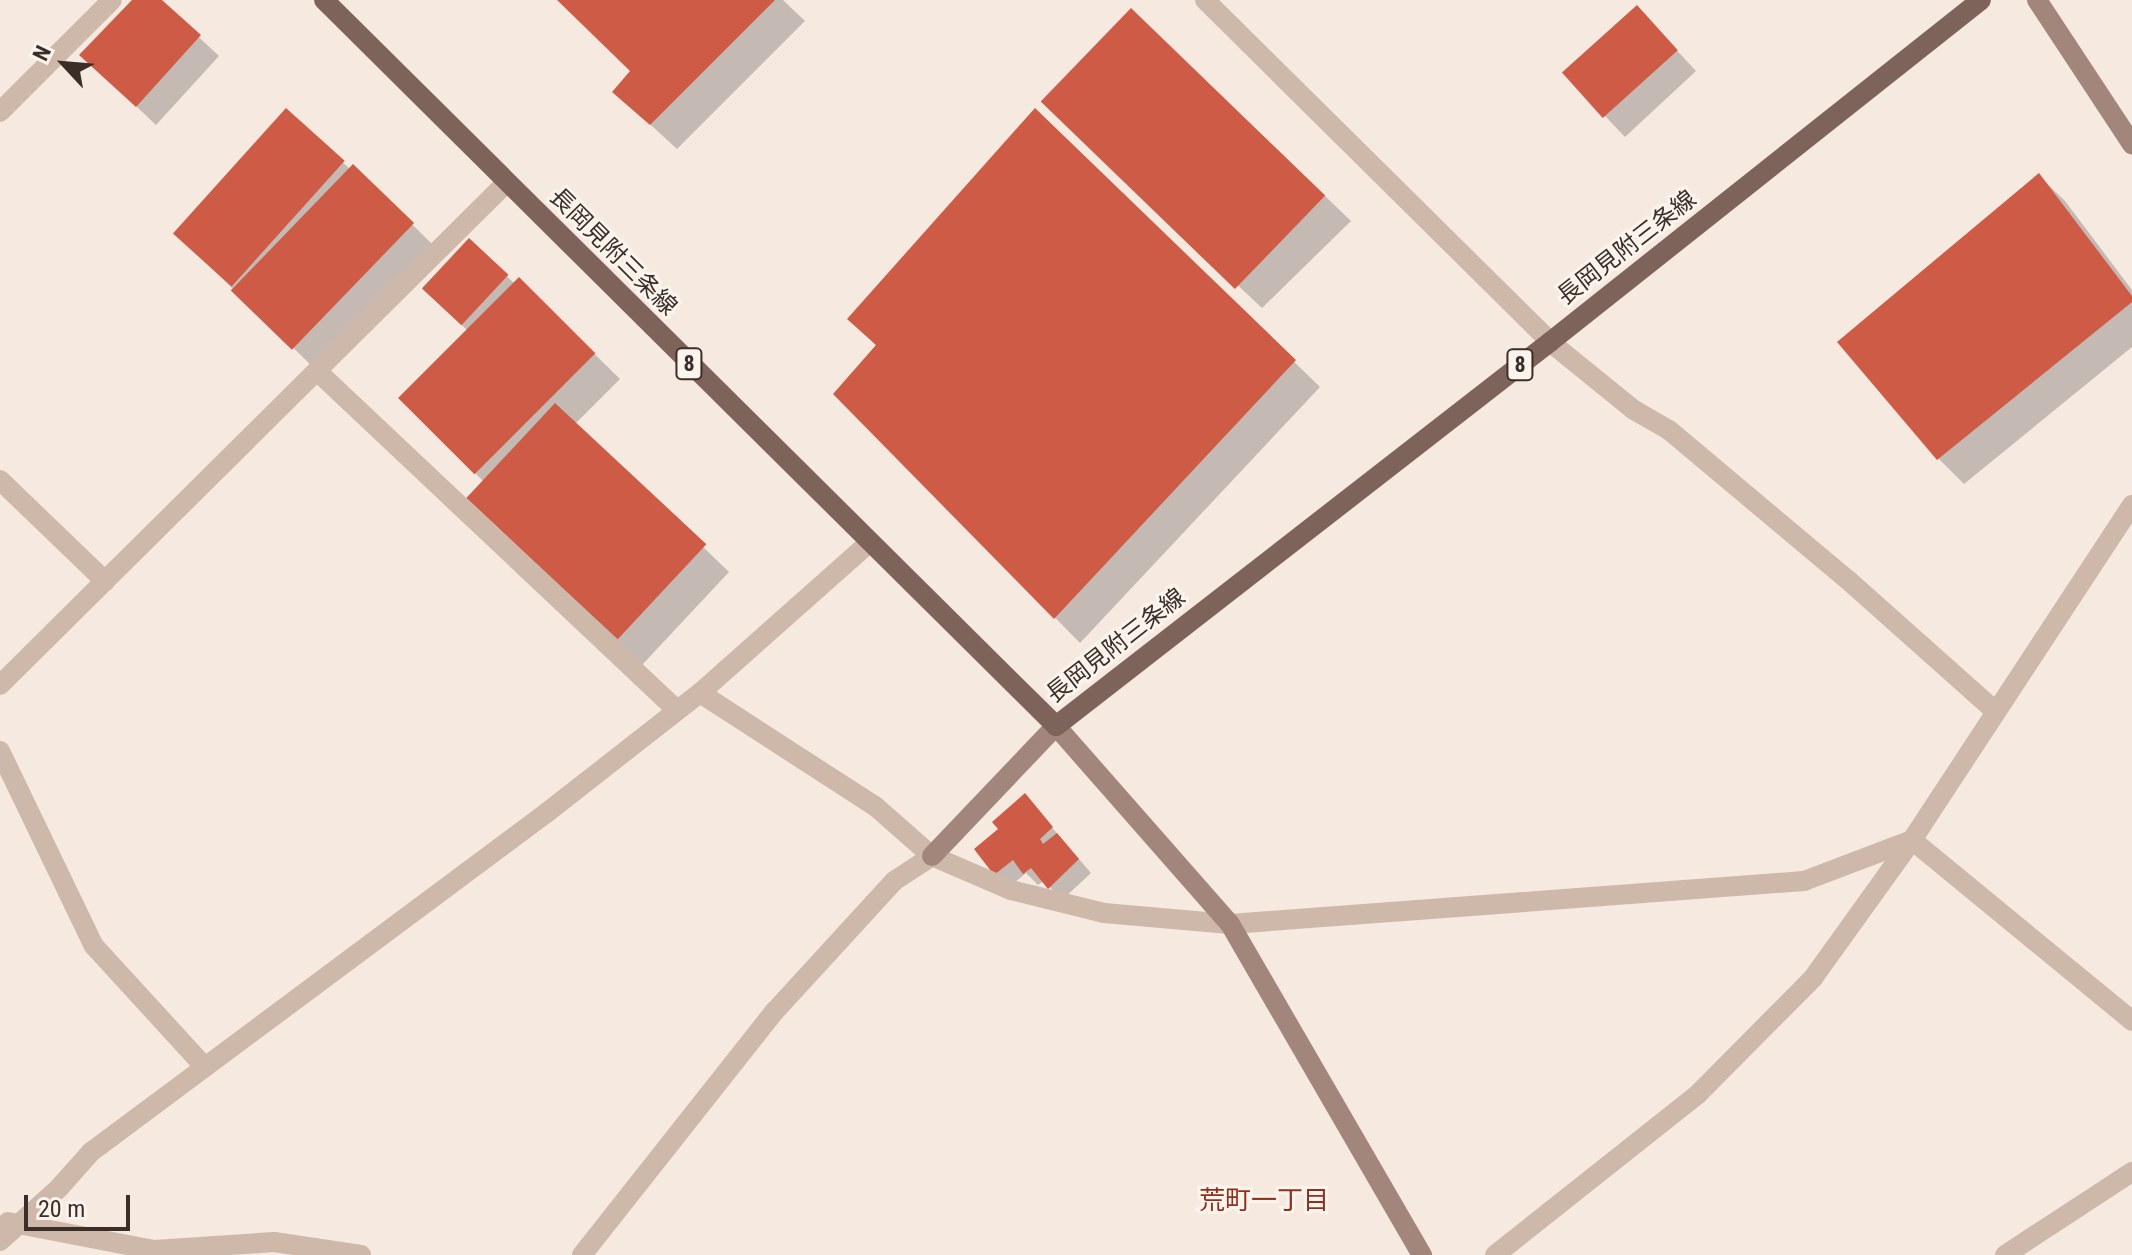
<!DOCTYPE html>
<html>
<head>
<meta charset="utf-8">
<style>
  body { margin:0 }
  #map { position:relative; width:2132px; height:1255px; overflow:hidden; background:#f5e9e0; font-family:"Roboto Condensed","Noto Sans JP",sans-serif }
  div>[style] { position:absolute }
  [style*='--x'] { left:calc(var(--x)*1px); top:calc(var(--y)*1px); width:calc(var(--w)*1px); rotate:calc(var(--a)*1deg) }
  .shadow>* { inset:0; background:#0003 }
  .building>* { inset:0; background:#cd5b45; transform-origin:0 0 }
  .street>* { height:20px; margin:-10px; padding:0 10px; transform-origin:10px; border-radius:10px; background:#ceb8aa }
  .secondary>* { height:20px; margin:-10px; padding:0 10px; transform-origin:10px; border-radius:10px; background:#a2867b }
  .primary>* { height:20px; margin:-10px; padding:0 10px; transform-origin:10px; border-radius:10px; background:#7e635a }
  span { translate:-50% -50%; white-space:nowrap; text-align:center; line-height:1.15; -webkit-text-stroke:6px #fbf4ed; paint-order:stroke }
  .shield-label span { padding:2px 6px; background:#fbf4ed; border:2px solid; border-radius:6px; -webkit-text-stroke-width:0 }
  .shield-label { font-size:22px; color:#3b2e2a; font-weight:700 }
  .street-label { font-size:24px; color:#3b2e2a }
  .neighbourhood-label { font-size:26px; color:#902f1d }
  .north { position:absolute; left:24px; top:24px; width:80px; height:80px; -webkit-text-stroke:6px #fbf4ed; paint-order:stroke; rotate:296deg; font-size:22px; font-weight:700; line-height:32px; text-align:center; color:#3b2e2a }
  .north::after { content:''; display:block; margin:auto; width:28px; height:36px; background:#3b2e2a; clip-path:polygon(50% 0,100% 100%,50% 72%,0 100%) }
  .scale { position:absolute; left:24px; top:1195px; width:106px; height:36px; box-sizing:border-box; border:4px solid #3b2e2a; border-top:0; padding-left:10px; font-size:24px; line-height:28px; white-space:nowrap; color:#3b2e2a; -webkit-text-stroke:6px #fbf4ed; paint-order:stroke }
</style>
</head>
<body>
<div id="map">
  <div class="shadow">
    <i style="clip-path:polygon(135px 0,159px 0,219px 56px,156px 125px,102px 74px)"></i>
    <i style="clip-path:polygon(559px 0,783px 0,805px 21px,677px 149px,615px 92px,633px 72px)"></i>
    <i style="clip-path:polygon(1132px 11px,1351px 221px,1262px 308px,1070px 128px)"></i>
    <i style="clip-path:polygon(1656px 28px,1696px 71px,1625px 137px,1566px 75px)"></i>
    <i style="clip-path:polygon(286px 111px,351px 170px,353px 166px,432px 244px,316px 370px,195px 252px)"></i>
    <i style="clip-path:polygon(1035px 111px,1320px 387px,1080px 643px,835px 394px,878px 347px,850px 319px)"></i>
    <i style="clip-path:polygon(2039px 176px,2065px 201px,2132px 290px,2132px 347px,1964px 484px,1938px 458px)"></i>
    <i style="clip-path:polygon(469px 241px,515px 284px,519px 280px,620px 379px,575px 424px,729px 572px,642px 665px,493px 523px,483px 481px,401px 398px,468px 331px,423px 287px)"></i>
    <i style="clip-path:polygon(1025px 796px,1091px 873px,1062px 900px,1044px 881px,1038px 885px,1026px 873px,1009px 887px,996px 874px,1001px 829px)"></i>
  </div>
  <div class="building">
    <i style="clip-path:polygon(132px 0,162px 0,201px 35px,136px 107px,79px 55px)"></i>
    <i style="clip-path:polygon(557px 0,775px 0,650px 125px,612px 92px,630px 71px)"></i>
    <i style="left:1637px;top:5px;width:61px;height:101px;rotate:48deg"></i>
    <i style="left:1131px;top:8px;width:270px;height:130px;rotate:44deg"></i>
    <i style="left:286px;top:108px;width:79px;height:169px;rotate:42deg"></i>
    <i style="clip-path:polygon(1035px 108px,1296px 360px,1054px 619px,833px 394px,876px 345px,847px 319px)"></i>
    <i style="left:353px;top:164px;width:85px;height:176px;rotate:44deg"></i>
    <i style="clip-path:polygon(2039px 173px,2132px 296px,2132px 302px,1937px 460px,1837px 342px)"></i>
    <i style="left:469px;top:238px;width:54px;height:69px;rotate:43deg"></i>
    <i style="left:519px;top:277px;width:108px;height:171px;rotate:45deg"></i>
    <i style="left:555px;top:403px;width:207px;height:130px;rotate:43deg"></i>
    <i style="clip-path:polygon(1025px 793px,1053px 827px,1040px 839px,1043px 844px,1057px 833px,1079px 859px,1048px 889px,1031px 868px,1023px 874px,1013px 860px,994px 875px,974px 849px,998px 829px,992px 822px)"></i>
  </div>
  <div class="street">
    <i style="--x:1205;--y:0;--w:486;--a:44.7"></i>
    <i style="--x:1550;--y:342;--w:108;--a:39"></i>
    <i style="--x:1634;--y:410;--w:40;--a:29.7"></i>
    <i style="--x:1669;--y:430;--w:234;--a:40"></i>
    <i style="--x:1848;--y:580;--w:197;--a:41.7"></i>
    <i style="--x:0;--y:112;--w:158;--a:-45"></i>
    <i style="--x:317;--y:371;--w:493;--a:43.3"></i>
    <i style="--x:0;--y:480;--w:146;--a:43.9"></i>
    <i style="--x:0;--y:685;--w:713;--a:-44.77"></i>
    <i style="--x:700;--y:693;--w:227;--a:-41.6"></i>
    <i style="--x:0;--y:751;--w:216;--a:64.3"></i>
    <i style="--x:94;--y:946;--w:164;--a:47.5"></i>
    <i style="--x:1912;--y:840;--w:285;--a:39.4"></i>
    <i style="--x:8;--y:1222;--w:149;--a:10.9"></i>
    <i style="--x:154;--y:1250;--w:120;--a:-3.8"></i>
    <i style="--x:274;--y:1242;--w:88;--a:8.5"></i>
    <i style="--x:0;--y:1241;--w:79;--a:-41.9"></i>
    <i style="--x:59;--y:1188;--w:48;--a:-48.4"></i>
    <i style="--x:91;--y:1152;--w:566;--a:-36.67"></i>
    <i style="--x:545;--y:814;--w:197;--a:-38"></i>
    <i style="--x:700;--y:693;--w:208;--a:32.9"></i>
    <i style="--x:875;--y:806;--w:76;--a:41.3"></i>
    <i style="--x:932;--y:856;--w:86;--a:23.3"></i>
    <i style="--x:1011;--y:890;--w:96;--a:13.9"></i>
    <i style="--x:1104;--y:913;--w:126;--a:5"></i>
    <i style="--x:1230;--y:924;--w:576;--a:-4.28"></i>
    <i style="--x:1804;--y:881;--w:116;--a:-20.8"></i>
    <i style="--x:582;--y:1255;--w:311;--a:-51.7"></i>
    <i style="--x:775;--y:1011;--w:176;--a:-47.5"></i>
    <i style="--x:894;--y:881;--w:45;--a:-33.3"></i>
    <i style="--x:1495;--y:1255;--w:258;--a:-38.4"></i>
    <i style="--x:1697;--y:1095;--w:165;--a:-45.2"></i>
    <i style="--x:1813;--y:978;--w:170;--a:-54.3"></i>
    <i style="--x:1912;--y:840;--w:401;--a:-56.7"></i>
    <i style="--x:2005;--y:1255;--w:152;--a:-33.2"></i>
  </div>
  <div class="secondary">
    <i style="--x:2037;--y:0;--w:173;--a:56.6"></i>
    <i style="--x:932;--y:856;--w:180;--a:-46.4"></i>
    <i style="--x:1056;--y:726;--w:264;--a:48.7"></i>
    <i style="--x:1230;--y:924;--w:383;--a:59.9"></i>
  </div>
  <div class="primary">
    <i style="--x:324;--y:0;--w:1031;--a:44.76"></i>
    <i style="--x:1056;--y:726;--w:626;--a:-37.86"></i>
    <i style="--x:1550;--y:342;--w:550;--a:-38.43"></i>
  </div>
  <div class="shield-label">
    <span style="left:689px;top:364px">8</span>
    <span style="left:1520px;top:365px">8</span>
  </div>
  <div class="street-label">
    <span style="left:1627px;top:248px;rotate:-38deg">長岡見附三条線</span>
    <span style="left:613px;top:252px;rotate:45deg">長岡見附三条線</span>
    <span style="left:1116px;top:646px;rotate:-38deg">長岡見附三条線</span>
  </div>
  <div class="neighbourhood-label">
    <span style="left:1264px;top:1201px">荒町一丁目</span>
  </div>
  <div class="north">N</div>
  <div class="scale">20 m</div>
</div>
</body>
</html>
